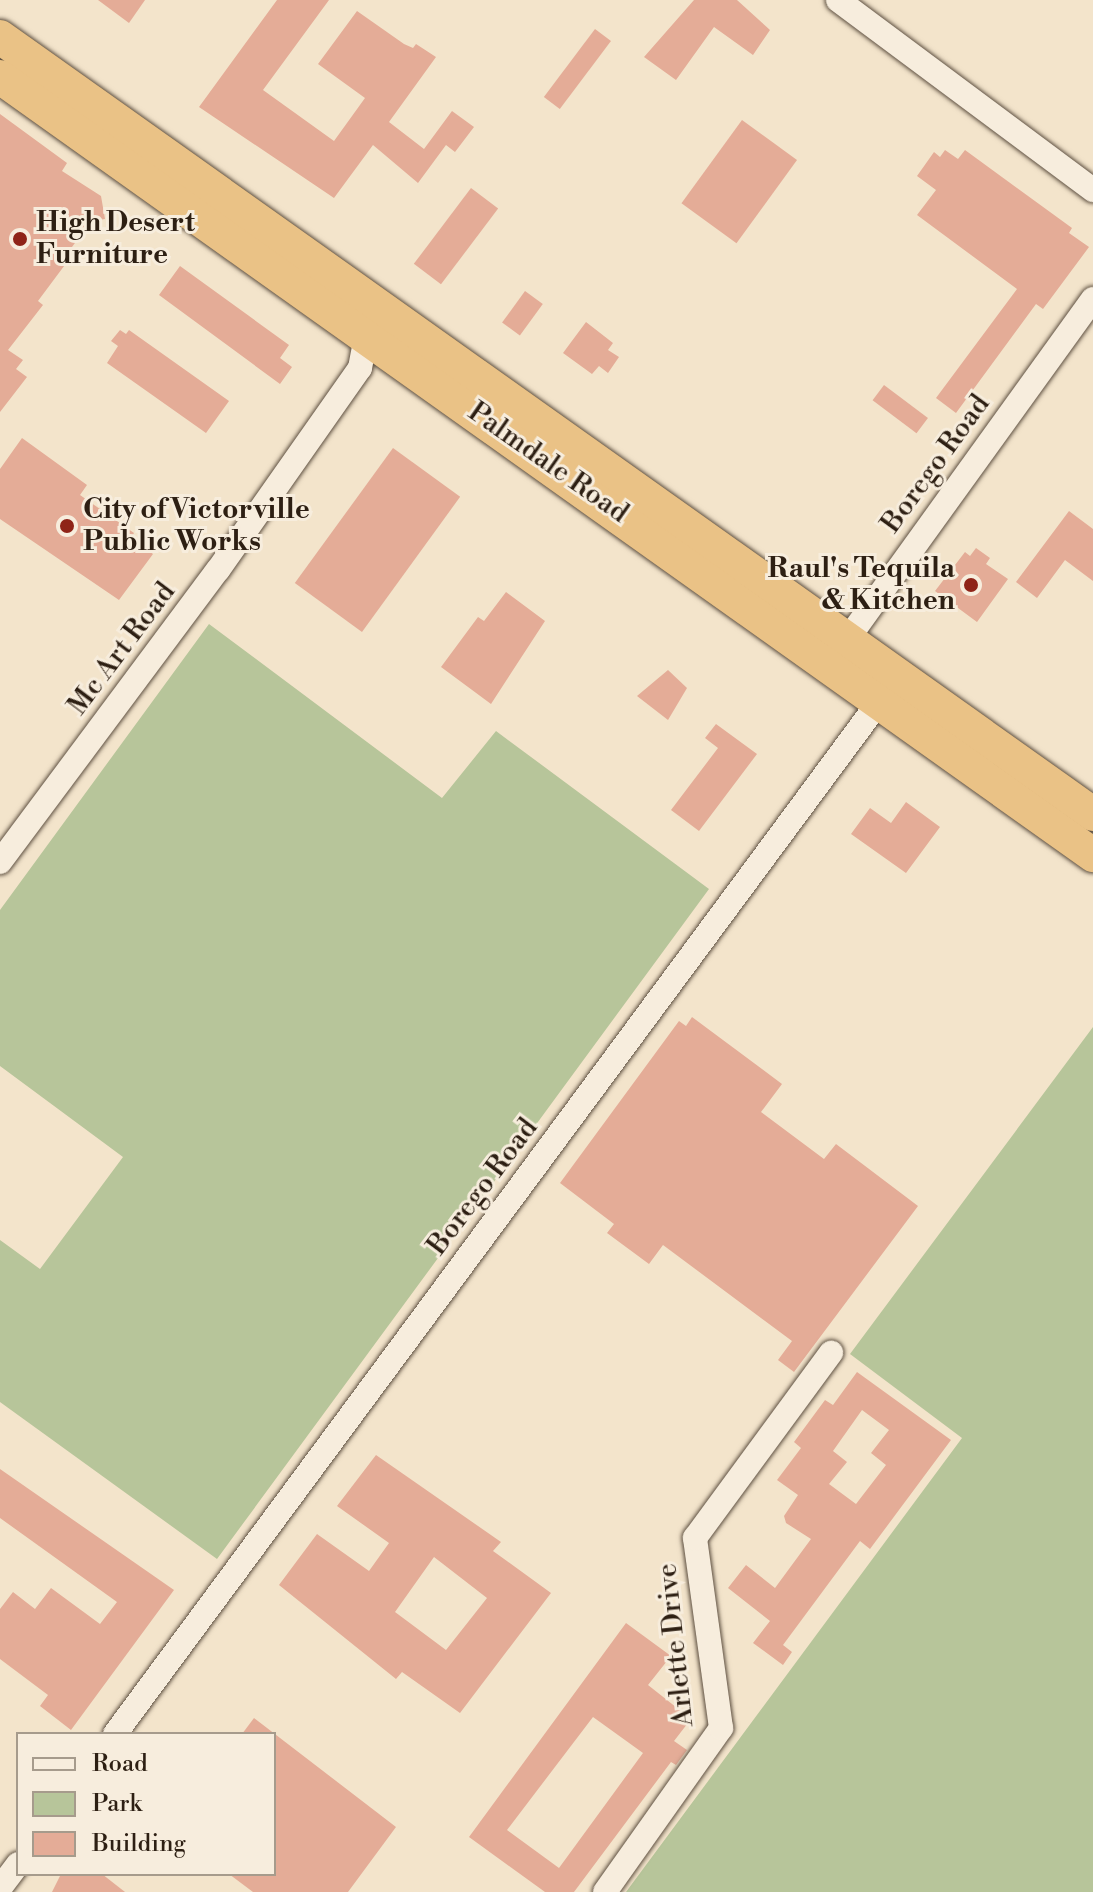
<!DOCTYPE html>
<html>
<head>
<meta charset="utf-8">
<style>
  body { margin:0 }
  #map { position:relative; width:1093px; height:1892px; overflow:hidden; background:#f3e4cb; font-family:"Libre Bodoni",serif }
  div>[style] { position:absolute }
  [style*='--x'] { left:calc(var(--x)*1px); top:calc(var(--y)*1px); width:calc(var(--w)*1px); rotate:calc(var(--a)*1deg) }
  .green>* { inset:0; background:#b7c59a }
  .building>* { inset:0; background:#e4ac97; transform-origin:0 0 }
  .roads { filter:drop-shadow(0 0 2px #5e5041) drop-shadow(0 0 2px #5e5041) }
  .minor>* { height:24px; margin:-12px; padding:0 12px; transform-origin:12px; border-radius:12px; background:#f7eddd }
  .highway>* { height:34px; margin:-17px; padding:0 17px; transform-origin:17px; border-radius:17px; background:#eac286 }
  .dots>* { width:22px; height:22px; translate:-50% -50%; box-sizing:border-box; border:4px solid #f7eddd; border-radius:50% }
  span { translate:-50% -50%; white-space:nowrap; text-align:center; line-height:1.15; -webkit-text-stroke:6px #f7eddd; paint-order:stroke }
  .poi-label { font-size:28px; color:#2d1f13; font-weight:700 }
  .left { translate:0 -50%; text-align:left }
  .right { translate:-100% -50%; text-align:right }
  .street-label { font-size:28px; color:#2d1f13 }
  .legend { position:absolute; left:16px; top:1732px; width:260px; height:144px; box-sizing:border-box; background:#f7eddd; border:2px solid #a69b8c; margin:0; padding:10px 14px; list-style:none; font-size:24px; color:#2d1f13 }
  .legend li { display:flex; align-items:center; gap:16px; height:40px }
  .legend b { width:40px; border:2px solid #a69b8c }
</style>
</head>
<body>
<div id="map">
  <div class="green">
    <i style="clip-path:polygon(209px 624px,442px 798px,496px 731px,709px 889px,217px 1559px,0 1402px,0 1240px,40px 1269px,123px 1157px,0 1066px,0 910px)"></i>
    <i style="clip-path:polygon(1093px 1027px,1093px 1892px,626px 1892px,962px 1438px,850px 1354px)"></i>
  </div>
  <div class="building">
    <i style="clip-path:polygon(98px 0,145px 0,129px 23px)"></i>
    <i style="clip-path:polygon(277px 0,329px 0,263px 90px,334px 141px,365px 98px,318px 64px,357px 11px,404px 44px,413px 48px,416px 44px,436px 57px,389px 122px,424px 149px,452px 111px,474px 127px,455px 152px,446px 145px,418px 183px,373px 145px,334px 198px,199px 107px)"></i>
    <i style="clip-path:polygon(694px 0,737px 0,770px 30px,753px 55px,714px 27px,676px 80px,644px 57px)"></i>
    <i style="left:595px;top:29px;width:20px;height:85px;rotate:37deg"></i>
    <i style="clip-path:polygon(0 114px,67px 163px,62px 171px,101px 196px,105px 219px,91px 221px,72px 247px,76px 250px,38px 301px,43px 305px,8px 350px,23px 360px,16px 369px,27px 377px,0 412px)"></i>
    <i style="left:742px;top:120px;width:68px;height:103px;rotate:36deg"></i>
    <i style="clip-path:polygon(945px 150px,958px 159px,965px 150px,1072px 228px,1069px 233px,1089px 247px,1043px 309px,1036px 304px,956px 413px,936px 398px,1017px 289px,917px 215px,936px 190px,917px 176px,934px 152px,940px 157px)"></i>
    <i style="left:471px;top:188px;width:34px;height:95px;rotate:37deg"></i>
    <i style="clip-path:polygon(180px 266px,289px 345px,280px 358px,292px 367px,280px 384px,159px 295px)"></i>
    <i style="left:525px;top:291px;width:22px;height:39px;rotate:36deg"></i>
    <i style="clip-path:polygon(586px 322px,613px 343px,608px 350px,619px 357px,608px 373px,599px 366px,592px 374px,563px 353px)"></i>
    <i style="clip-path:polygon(120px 330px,126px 334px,129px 330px,229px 401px,206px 433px,107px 363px,118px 346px,111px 341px)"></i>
    <i style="left:884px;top:385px;width:55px;height:19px;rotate:37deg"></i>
    <i style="clip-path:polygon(22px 438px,87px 485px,80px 495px,134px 533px,131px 538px,153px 554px,119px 600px,0 519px,0 469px)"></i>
    <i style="left:393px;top:448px;width:83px;height:167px;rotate:36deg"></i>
    <i style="clip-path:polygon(1069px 511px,1093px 529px,1093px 581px,1065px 560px,1037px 598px,1016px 582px)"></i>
    <i style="clip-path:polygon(976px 548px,990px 558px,986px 564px,1008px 579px,977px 622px,935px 591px,965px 552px,970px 556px)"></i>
    <i style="clip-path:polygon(506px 592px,545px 621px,491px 704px,441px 667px,478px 617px,484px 621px)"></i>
    <i style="clip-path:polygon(668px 670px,687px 688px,668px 720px,637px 696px)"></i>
    <i style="clip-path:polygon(716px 724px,757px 754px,699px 831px,671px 810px,718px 748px,705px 738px)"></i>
    <i style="clip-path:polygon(906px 802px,940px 827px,906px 873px,851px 834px,870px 808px,891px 823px)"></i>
    <i style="clip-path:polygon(692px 1017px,782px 1084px,761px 1112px,824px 1159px,836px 1144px,918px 1206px,794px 1372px,778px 1360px,792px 1341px,663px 1245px,649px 1264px,607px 1233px,614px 1224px,560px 1183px,679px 1021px,686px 1026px)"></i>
    <i style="clip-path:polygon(evenodd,857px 1372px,951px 1440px,870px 1549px,860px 1541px,783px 1645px,792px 1652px,783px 1665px,753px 1643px,770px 1621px,728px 1588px,746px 1565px,775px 1588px,811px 1539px,786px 1523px,784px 1516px,798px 1495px,777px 1480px,801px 1448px,794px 1442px,825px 1400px,833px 1405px,857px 1372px,862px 1410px,889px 1430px,871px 1453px,886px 1465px,856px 1504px,829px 1484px,847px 1462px,833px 1451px,862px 1410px)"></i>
    <i style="clip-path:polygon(evenodd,376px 1455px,501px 1542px,493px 1551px,551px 1593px,460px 1713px,402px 1672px,396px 1679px,279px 1585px,317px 1534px,369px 1571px,389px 1543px,337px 1506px,376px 1455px,434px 1557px,487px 1598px,446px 1650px,395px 1612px,434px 1557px)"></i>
    <i style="clip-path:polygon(0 1469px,174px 1590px,71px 1730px,40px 1706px,48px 1695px,0 1659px,0 1609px,13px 1592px,35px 1609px,51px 1588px,100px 1624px,117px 1602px,0 1518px)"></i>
    <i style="clip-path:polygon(evenodd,626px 1623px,671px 1656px,648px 1685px,691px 1719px,674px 1741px,687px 1750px,676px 1765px,671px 1762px,574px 1892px,545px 1892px,469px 1837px,626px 1623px,593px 1717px,643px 1753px,559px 1868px,507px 1830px,593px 1717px)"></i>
    <i style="clip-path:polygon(254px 1718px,396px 1827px,348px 1892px,253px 1892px,229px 1874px,274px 1874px,274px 1734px,242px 1734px)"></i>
    <i style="clip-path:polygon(61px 1874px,102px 1874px,125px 1892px,52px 1892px)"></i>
  </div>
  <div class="roads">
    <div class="minor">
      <i style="--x:838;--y:0;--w:318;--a:36.7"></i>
      <i style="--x:839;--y:651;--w:434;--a:-54.2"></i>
      <i style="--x:0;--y:862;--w:364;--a:-53.3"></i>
      <i style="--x:218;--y:570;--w:247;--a:-54.9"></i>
      <i style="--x:360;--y:368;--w:43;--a:-79.2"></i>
      <i style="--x:115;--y:1734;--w:1298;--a:-53.49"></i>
      <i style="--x:0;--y:1888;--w:30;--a:-53"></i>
      <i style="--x:605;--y:1892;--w:201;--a:-54.7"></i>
      <i style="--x:721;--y:1728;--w:192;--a:-97.8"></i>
      <i style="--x:695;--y:1538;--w:230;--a:-53.7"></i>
    </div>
    <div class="highway">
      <i style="--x:0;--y:37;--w:1341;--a:35.41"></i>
      <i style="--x:0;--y:77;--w:1342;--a:35.44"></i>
    </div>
  </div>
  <div class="dots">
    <i style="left:20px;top:239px;background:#8f2418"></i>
    <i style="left:67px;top:526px;background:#8f2418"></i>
    <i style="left:971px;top:585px;background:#8f2418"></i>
  </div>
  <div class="poi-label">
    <span class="left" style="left:36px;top:239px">High Desert<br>Furniture</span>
    <span class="left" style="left:83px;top:526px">City of Victorville<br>Public Works</span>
    <span class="right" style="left:955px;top:585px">Raul's Tequila<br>&amp; Kitchen</span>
  </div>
  <div class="street-label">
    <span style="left:548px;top:463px;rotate:35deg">Palmdale Road</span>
    <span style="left:936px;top:464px;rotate:-54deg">Borego Road</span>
    <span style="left:122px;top:649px;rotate:-53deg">Mc Art Road</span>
    <span style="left:483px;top:1187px;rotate:-53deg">Borego Road</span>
    <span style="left:676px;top:1645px;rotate:-96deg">Arlette Drive</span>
  </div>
  <ul class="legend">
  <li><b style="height:10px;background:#f7eddd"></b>Road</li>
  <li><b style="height:22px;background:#b7c59a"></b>Park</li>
  <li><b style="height:22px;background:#e4ac97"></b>Building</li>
  </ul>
</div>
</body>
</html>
